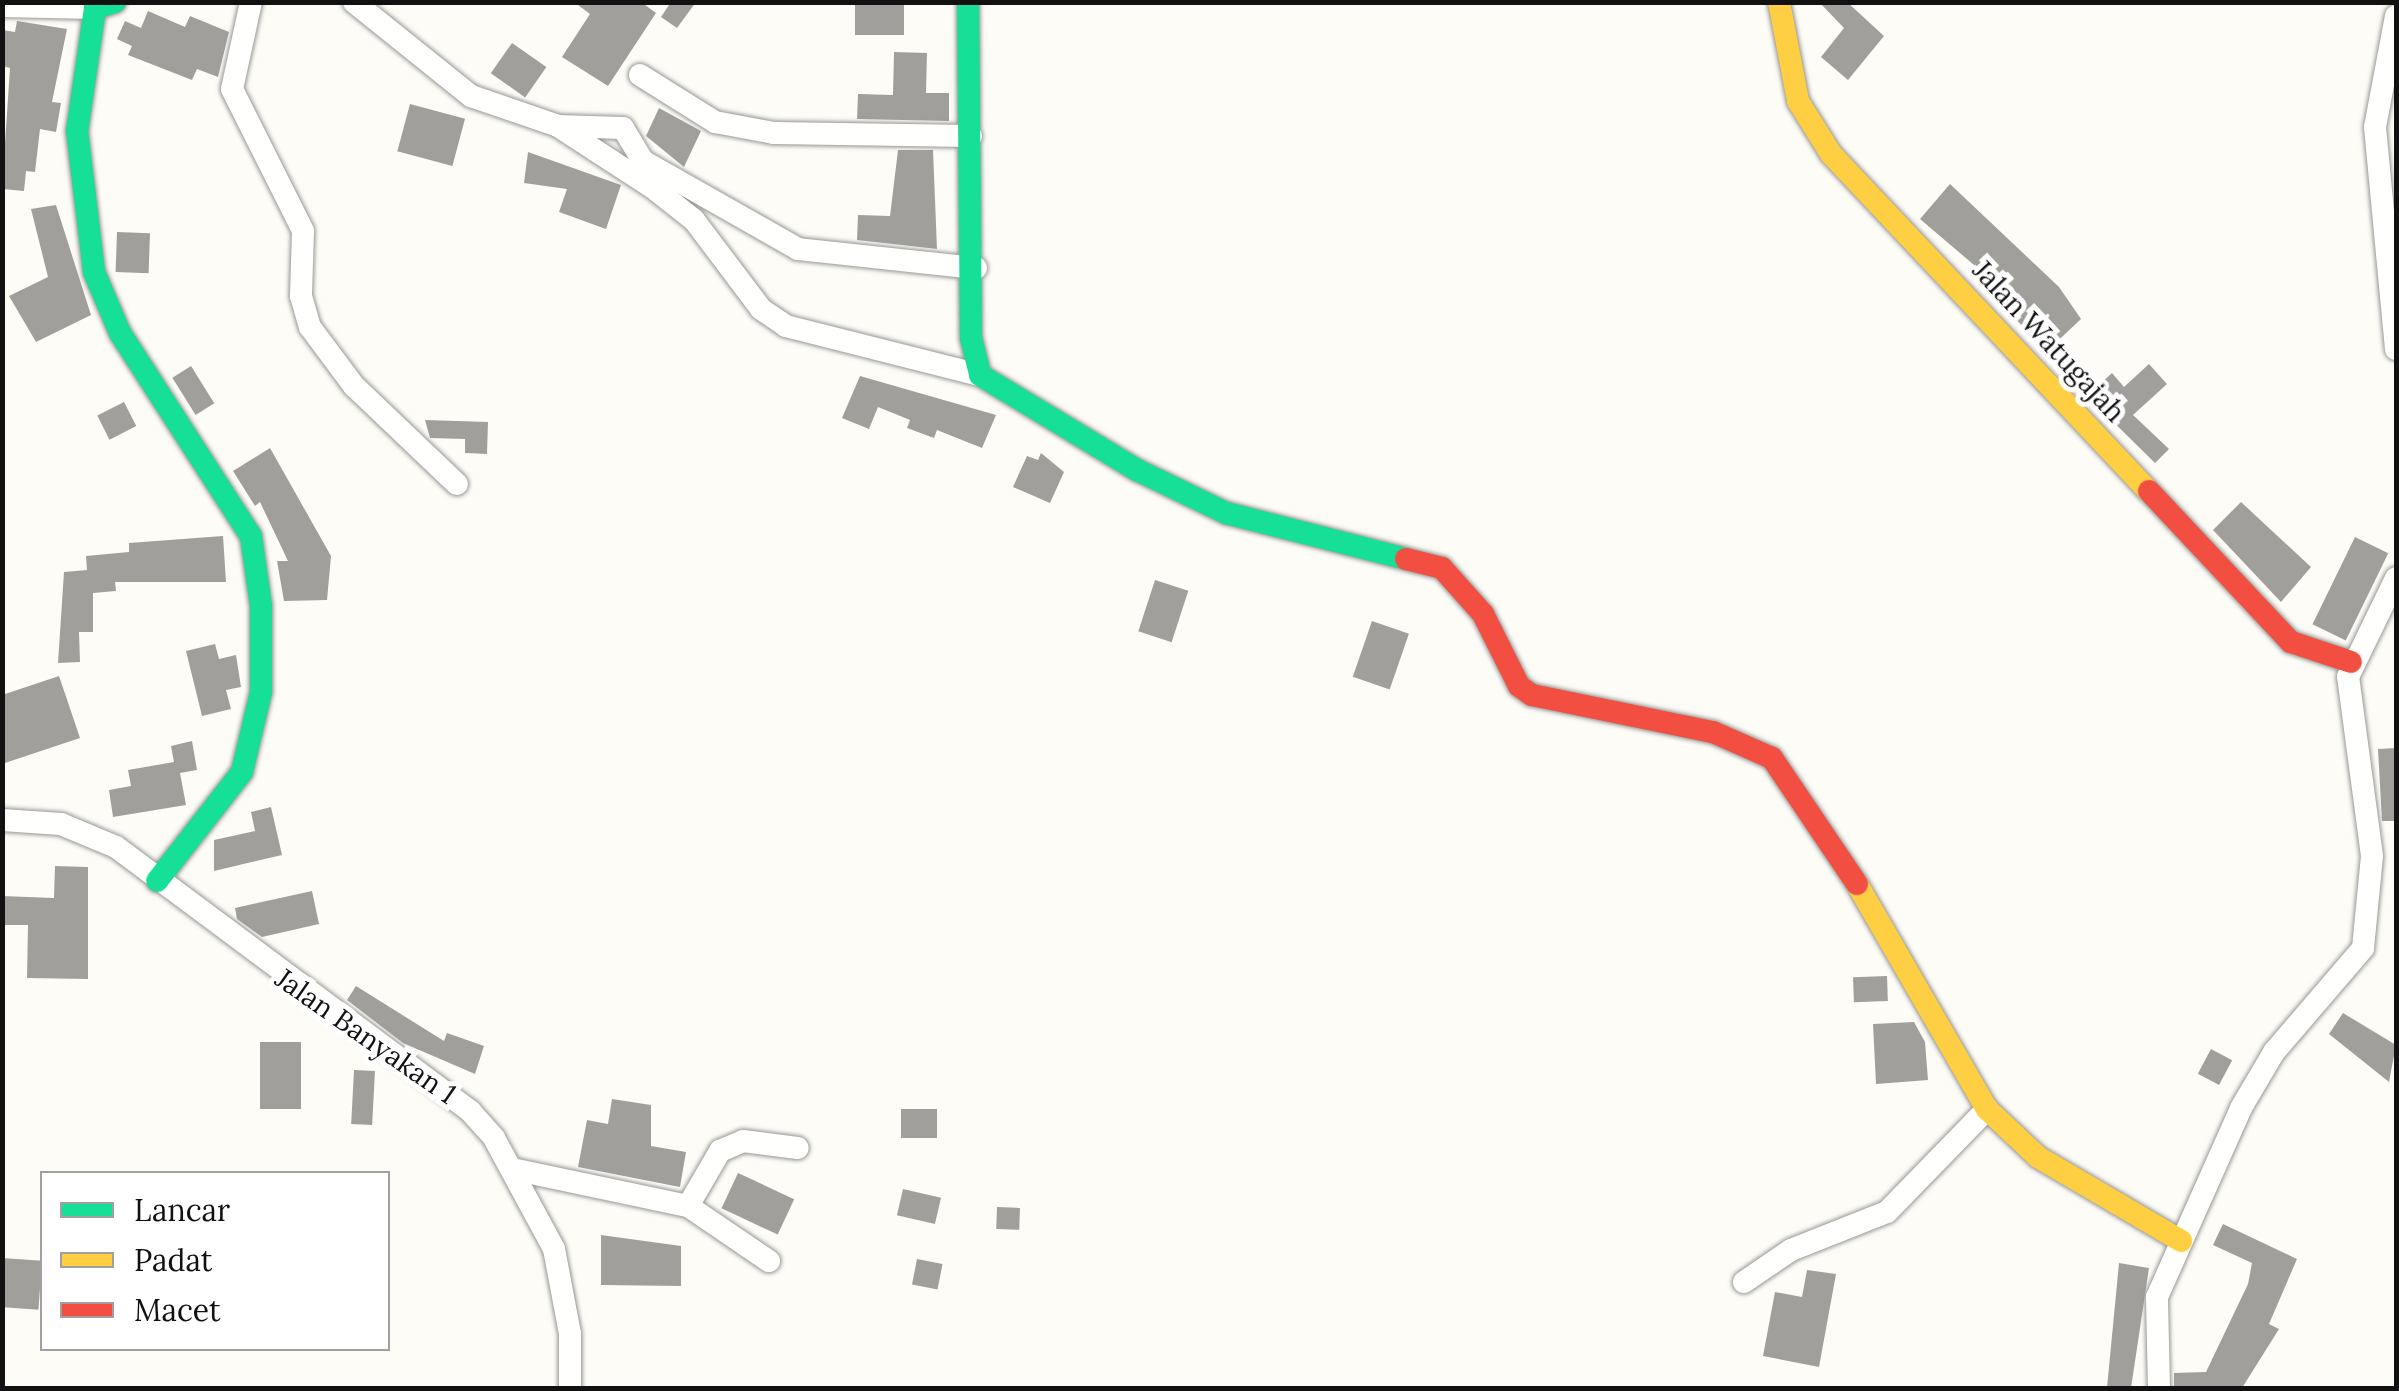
<!DOCTYPE html>
<html>
<head>
<meta charset="utf-8">
<style>
  body { margin:0 }
  #map { position:relative; width:2399px; height:1391px; overflow:hidden; background:#fdfcf7; font-family:Lora,serif }
  div>[style] { position:absolute }
  [style*='--x'] { left:calc(var(--x)*1px); top:calc(var(--y)*1px); width:calc(var(--w)*1px); rotate:calc(var(--a)*1deg) }
  .building>* { inset:0; background:#a19f9c; transform-origin:0 0 }
  .roads { filter:drop-shadow(0 0 2px #979795) drop-shadow(0 0 2px #979795) }
  .street>* { height:22px; margin:-11px; padding:0 11px; transform-origin:11px; border-radius:11px; background:#fffffe }
  .fast>* { height:22px; margin:-11px; padding:0 11px; transform-origin:11px; border-radius:11px; background:#16e098 }
  .slow>* { height:22px; margin:-11px; padding:0 11px; transform-origin:11px; border-radius:11px; background:#ffcf43 }
  .jam>* { height:22px; margin:-11px; padding:0 11px; transform-origin:11px; border-radius:11px; background:#f24e42 }
  span { translate:-50% -50%; white-space:nowrap; text-align:center; line-height:1.15; -webkit-text-stroke:10px #fff; paint-order:stroke }
  .street-label { font-size:28px; color:#111 }
  .frame { position:absolute; inset:0; border:5px solid #111; pointer-events:none }
  .legend { position:absolute; left:40px; top:1171px; width:350px; height:180px; box-sizing:border-box; background:#fff; border:2px solid #a0a0a0; margin:0; padding:12px 18px; list-style:none; font-size:30px; color:#111 }
  .legend li { display:flex; align-items:center; gap:20px; height:50px }
  .legend b { width:50px; border:2px solid #a0a0a0 }
</style>
</head>
<body>
<div id="map">
  <div class="building">
    <i style="clip-path:polygon(574px 2px,641px 2px,656px 13px,608px 86px,562px 57px,590px 14px)"></i>
    <i style="clip-path:polygon(671px 2px,696px 2px,677px 28px,661px 17px)"></i>
    <i style="left:855px;top:2px;width:49px;height:33px"></i>
    <i style="clip-path:polygon(1819px 2px,1847px 2px,1884px 36px,1848px 80px,1821px 57px,1844px 28px)"></i>
    <i style="clip-path:polygon(148px 11px,185px 27px,190px 16px,229px 32px,218px 77px,197px 69px,192px 80px,128px 55px,132px 46px,117px 39px,125px 21px,141px 28px)"></i>
    <i style="clip-path:polygon(17px 21px,67px 29px,52px 102px,61px 103px,56px 132px,40px 129px,35px 172px,26px 171px,24px 191px,2px 189px,10px 68px,2px 66px,2px 30px,15px 32px)"></i>
    <i style="left:512px;top:43px;width:42px;height:37px;rotate:35deg"></i>
    <i style="clip-path:polygon(894px 52px,927px 53px,926px 93px,949px 93px,949px 121px,857px 119px,858px 94px,893px 95px)"></i>
    <i style="left:410px;top:104px;width:57px;height:49px;rotate:15deg"></i>
    <i style="clip-path:polygon(659px 108px,701px 131px,684px 167px,646px 136px)"></i>
    <i style="clip-path:polygon(898px 150px,933px 150px,937px 249px,857px 240px,858px 215px,890px 216px)"></i>
    <i style="clip-path:polygon(528px 152px,621px 185px,606px 229px,559px 212px,567px 189px,524px 183px)"></i>
    <i style="clip-path:polygon(1950px 184px,2059px 287px,2081px 319px,2047px 351px,1987px 290px,1994px 282px,1920px 219px)"></i>
    <i style="clip-path:polygon(56px 205px,91px 315px,36px 342px,9px 296px,48px 277px,31px 209px)"></i>
    <i style="left:117px;top:232px;width:33px;height:40px;rotate:2deg"></i>
    <i style="clip-path:polygon(2149px 364px,2167px 384px,2133px 415px,2169px 449px,2155px 463px,2087px 396px,2112px 373px,2124px 387px)"></i>
    <i style="left:191px;top:366px;width:44px;height:22px;rotate:58deg"></i>
    <i style="clip-path:polygon(860px 376px,996px 415px,982px 448px,937px 430px,934px 438px,907px 428px,910px 420px,878px 407px,869px 429px,842px 418px)"></i>
    <i style="left:124px;top:402px;width:27px;height:30px;rotate:63deg"></i>
    <i style="clip-path:polygon(425px 420px,488px 422px,487px 454px,465px 453px,465px 439px,430px 438px)"></i>
    <i style="clip-path:polygon(270px 448px,331px 556px,327px 600px,284px 601px,277px 561px,288px 561px,260px 502px,255px 506px,233px 471px)"></i>
    <i style="clip-path:polygon(1041px 453px,1064px 472px,1050px 503px,1013px 487px,1027px 456px,1038px 460px)"></i>
    <i style="clip-path:polygon(2241px 502px,2311px 567px,2281px 602px,2213px 530px)"></i>
    <i style="clip-path:polygon(223px 536px,226px 582px,115px 582px,116px 591px,93px 593px,93px 632px,79px 632px,80px 662px,58px 663px,64px 572px,87px 570px,86px 556px,129px 552px,129px 543px)"></i>
    <i style="left:2355px;top:537px;width:37px;height:97px;rotate:26deg"></i>
    <i style="left:1155px;top:580px;width:35px;height:54px;rotate:18deg"></i>
    <i style="left:1372px;top:621px;width:39px;height:59px;rotate:19deg"></i>
    <i style="clip-path:polygon(215px 644px,219px 659px,236px 655px,241px 687px,226px 690px,231px 709px,202px 716px,186px 651px)"></i>
    <i style="clip-path:polygon(59px 676px,80px 738px,2px 764px,2px 695px)"></i>
    <i style="clip-path:polygon(192px 741px,197px 770px,180px 773px,186px 805px,113px 817px,109px 790px,131px 786px,128px 770px,174px 762px,171px 746px)"></i>
    <i style="clip-path:polygon(2396px 748px,2396px 821px,2382px 821px,2378px 749px)"></i>
    <i style="clip-path:polygon(271px 807px,282px 855px,214px 871px,214px 840px,255px 831px,251px 812px)"></i>
    <i style="clip-path:polygon(55px 866px,88px 867px,88px 979px,27px 978px,28px 925px,2px 925px,2px 896px,54px 898px)"></i>
    <i style="clip-path:polygon(312px 891px,319px 924px,262px 937px,237px 919px,235px 908px)"></i>
    <i style="left:1887px;top:976px;width:25px;height:34px;rotate:88deg"></i>
    <i style="clip-path:polygon(356px 986px,444px 1041px,447px 1033px,484px 1046px,475px 1074px,403px 1043px,347px 1000px)"></i>
    <i style="clip-path:polygon(2343px 1013px,2396px 1045px,2389px 1082px,2329px 1034px)"></i>
    <i style="clip-path:polygon(1914px 1022px,1925px 1042px,1928px 1080px,1876px 1084px,1873px 1024px)"></i>
    <i style="left:260px;top:1042px;width:41px;height:67px"></i>
    <i style="left:2211px;top:1049px;width:24px;height:28px;rotate:28deg"></i>
    <i style="left:354px;top:1070px;width:21px;height:54px;rotate:3deg"></i>
    <i style="clip-path:polygon(612px 1099px,651px 1105px,651px 1146px,686px 1152px,680px 1187px,578px 1167px,587px 1120px,608px 1124px)"></i>
    <i style="left:901px;top:1109px;width:36px;height:29px"></i>
    <i style="left:738px;top:1173px;width:62px;height:39px;rotate:25deg"></i>
    <i style="left:903px;top:1189px;width:39px;height:27px;rotate:13deg"></i>
    <i style="left:997px;top:1207px;width:23px;height:22px;rotate:2deg"></i>
    <i style="clip-path:polygon(2223px 1224px,2297px 1259px,2269px 1324px,2279px 1329px,2242px 1388px,2174px 1388px,2174px 1373px,2206px 1372px,2248px 1284px,2252px 1263px,2213px 1245px)"></i>
    <i style="clip-path:polygon(601px 1235px,681px 1246px,681px 1286px,601px 1285px)"></i>
    <i style="left:2px;top:1258px;width:40px;height:49px;rotate:4deg"></i>
    <i style="left:917px;top:1259px;width:26px;height:26px;rotate:11deg"></i>
    <i style="clip-path:polygon(2119px 1263px,2149px 1268px,2131px 1388px,2107px 1388px)"></i>
    <i style="clip-path:polygon(1807px 1270px,1836px 1274px,1819px 1367px,1763px 1356px,1775px 1292px,1802px 1297px)"></i>
  </div>
  <div class="roads">
    <div class="street">
      <i style="--x:251;--y:2;--w:89;--a:102.3"></i>
      <i style="--x:232;--y:89;--w:159;--a:63.4"></i>
      <i style="--x:303;--y:231;--w:65;--a:91.8"></i>
      <i style="--x:301;--y:296;--w:32;--a:74"></i>
      <i style="--x:310;--y:327;--w:74;--a:53.3"></i>
      <i style="--x:354;--y:386;--w:142;--a:43.6"></i>
      <i style="--x:354;--y:2;--w:150;--a:38.8"></i>
      <i style="--x:471;--y:96;--w:92;--a:19"></i>
      <i style="--x:558;--y:126;--w:117;--a:33.1"></i>
      <i style="--x:656;--y:190;--w:48;--a:38.3"></i>
      <i style="--x:694;--y:220;--w:111;--a:53"></i>
      <i style="--x:761;--y:309;--w:30;--a:34"></i>
      <i style="--x:786;--y:326;--w:200;--a:14.2"></i>
      <i style="--x:2;--y:6;--w:93;--a:1.2"></i>
      <i style="--x:2396;--y:16;--w:113;--a:100.7"></i>
      <i style="--x:2375;--y:127;--w:223;--a:84.6"></i>
      <i style="--x:640;--y:75;--w:89;--a:32.1"></i>
      <i style="--x:715;--y:122;--w:60;--a:10.6"></i>
      <i style="--x:774;--y:133;--w:197;--a:0.9"></i>
      <i style="--x:558;--y:126;--w:65;--a:1.8"></i>
      <i style="--x:623;--y:128;--w:39;--a:59"></i>
      <i style="--x:643;--y:161;--w:178;--a:29.6"></i>
      <i style="--x:798;--y:249;--w:179;--a:6.1"></i>
      <i style="--x:2;--y:820;--w:59;--a:3.9"></i>
      <i style="--x:61;--y:824;--w:60;--a:22.7"></i>
      <i style="--x:116;--y:847;--w:442;--a:36.7"></i>
      <i style="--x:470;--y:1111;--w:36;--a:48"></i>
      <i style="--x:494;--y:1138;--w:126;--a:61.6"></i>
      <i style="--x:554;--y:1249;--w:86;--a:79.3"></i>
      <i style="--x:570;--y:1334;--w:54;--a:90"></i>
      <i style="--x:512;--y:1169;--w:180;--a:11.9"></i>
      <i style="--x:688;--y:1206;--w:98;--a:34.2"></i>
      <i style="--x:688;--y:1206;--w:64;--a:-59.8"></i>
      <i style="--x:720;--y:1151;--w:25;--a:-23"></i>
      <i style="--x:743;--y:1141;--w:55;--a:7.3"></i>
      <i style="--x:1744;--y:1282;--w:57;--a:-34.2"></i>
      <i style="--x:1791;--y:1250;--w:103;--a:-21.6"></i>
      <i style="--x:1887;--y:1212;--w:144;--a:-45.8"></i>
      <i style="--x:2159;--y:1388;--w:91;--a:-91.3"></i>
      <i style="--x:2157;--y:1297;--w:207;--a:-66"></i>
      <i style="--x:2241;--y:1108;--w:65;--a:-59.5"></i>
      <i style="--x:2274;--y:1052;--w:137;--a:-49.4"></i>
      <i style="--x:2363;--y:948;--w:92;--a:-84.4"></i>
      <i style="--x:2372;--y:856;--w:181;--a:-97.6"></i>
      <i style="--x:2348;--y:677;--w:110;--a:-64.1"></i>
    </div>
    <div class="fast">
      <i style="--x:115;--y:2;--w:21;--a:163"></i>
      <i style="--x:95;--y:8;--w:124;--a:98.3"></i>
      <i style="--x:77;--y:131;--w:142;--a:83.1"></i>
      <i style="--x:94;--y:272;--w:66;--a:66.9"></i>
      <i style="--x:120;--y:333;--w:242;--a:57.2"></i>
      <i style="--x:251;--y:536;--w:71;--a:81.9"></i>
      <i style="--x:261;--y:606;--w:86;--a:90"></i>
      <i style="--x:261;--y:692;--w:82;--a:103.4"></i>
      <i style="--x:242;--y:772;--w:138;--a:127.9"></i>
      <i style="--x:968;--y:2;--w:336;--a:89.5"></i>
      <i style="--x:971;--y:338;--w:38;--a:76"></i>
      <i style="--x:980;--y:375;--w:184;--a:31.2"></i>
      <i style="--x:1137;--y:470;--w:99;--a:25.8"></i>
      <i style="--x:1226;--y:513;--w:186;--a:14.3"></i>
    </div>
    <div class="slow">
      <i style="--x:1779;--y:2;--w:101;--a:79.1"></i>
      <i style="--x:1798;--y:101;--w:62;--a:58.1"></i>
      <i style="--x:1831;--y:154;--w:463;--a:46.7"></i>
      <i style="--x:1857;--y:884;--w:260;--a:60"></i>
      <i style="--x:1987;--y:1109;--w:70;--a:43.3"></i>
      <i style="--x:2038;--y:1157;--w:166;--a:30.4"></i>
    </div>
    <div class="jam">
      <i style="--x:2149;--y:491;--w:207;--a:46.8"></i>
      <i style="--x:2291;--y:642;--w:63;--a:18.4"></i>
      <i style="--x:1406;--y:559;--w:37;--a:14"></i>
      <i style="--x:1442;--y:568;--w:62;--a:48.3"></i>
      <i style="--x:1483;--y:614;--w:80;--a:63.4"></i>
      <i style="--x:1519;--y:686;--w:16;--a:35"></i>
      <i style="--x:1532;--y:695;--w:185;--a:11.6"></i>
      <i style="--x:1713;--y:732;--w:64;--a:23.8"></i>
      <i style="--x:1772;--y:758;--w:152;--a:56"></i>
    </div>
  </div>
  <div class="street-label">
    <span style="left:2049px;top:341px;rotate:47deg">Jalan Watugajah</span>
    <span style="left:366px;top:1036px;rotate:35deg">Jalan Banyakan 1</span>
  </div>
  <div class="frame"></div>
  <ul class="legend">
  <li><b style="height:12px;background:#16e098"></b>Lancar</li>
  <li><b style="height:12px;background:#ffcf43"></b>Padat</li>
  <li><b style="height:12px;background:#f24e42"></b>Macet</li>
  </ul>
</div>
</body>
</html>
